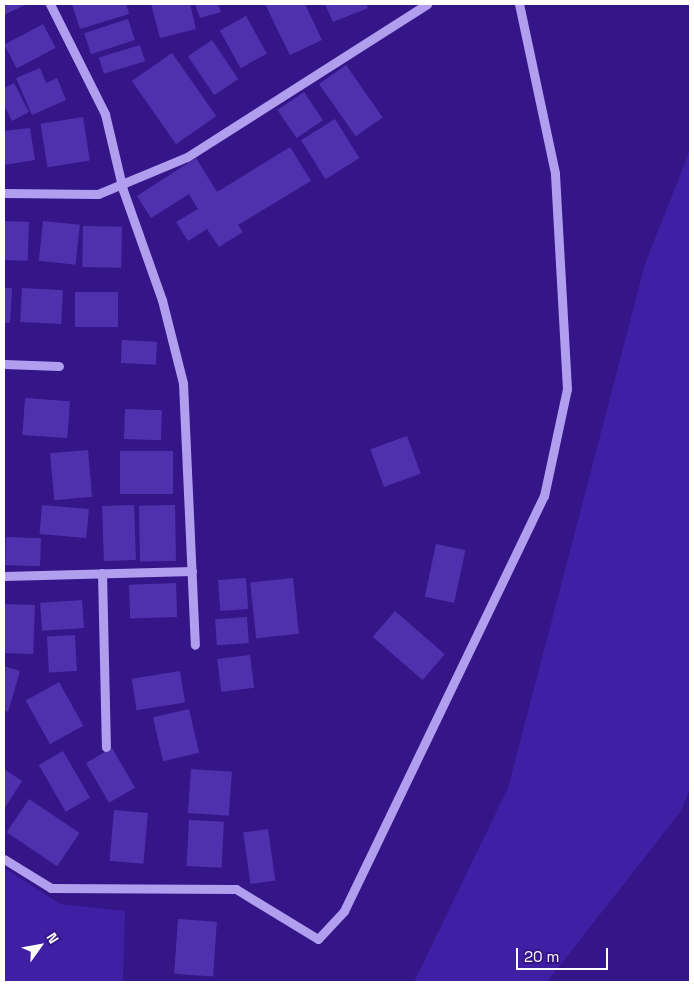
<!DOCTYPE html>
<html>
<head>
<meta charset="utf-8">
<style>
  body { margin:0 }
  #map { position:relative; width:694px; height:986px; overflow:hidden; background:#341689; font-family:"Space Grotesk",sans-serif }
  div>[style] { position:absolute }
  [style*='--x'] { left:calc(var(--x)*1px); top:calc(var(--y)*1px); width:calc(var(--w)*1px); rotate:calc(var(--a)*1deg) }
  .green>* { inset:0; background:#3f1fa3 }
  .building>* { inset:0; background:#5031ad; transform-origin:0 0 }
  .minor>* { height:9px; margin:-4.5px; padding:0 4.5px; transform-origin:4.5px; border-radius:4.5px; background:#b29eee }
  span { translate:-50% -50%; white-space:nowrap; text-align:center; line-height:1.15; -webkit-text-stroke:4px #341689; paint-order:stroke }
  .frame { position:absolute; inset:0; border:5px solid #fff; pointer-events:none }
  .north { position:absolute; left:15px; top:921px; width:50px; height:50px; -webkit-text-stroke:4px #341689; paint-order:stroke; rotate:58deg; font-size:14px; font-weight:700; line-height:20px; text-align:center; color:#fff }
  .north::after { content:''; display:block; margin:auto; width:18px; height:22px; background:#fff; clip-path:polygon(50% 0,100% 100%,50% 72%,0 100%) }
  .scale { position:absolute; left:516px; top:948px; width:92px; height:22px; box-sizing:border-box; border:2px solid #fff; border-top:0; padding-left:6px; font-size:15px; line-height:18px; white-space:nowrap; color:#fff; -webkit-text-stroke:4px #341689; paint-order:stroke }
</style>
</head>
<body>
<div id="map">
  <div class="green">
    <i style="clip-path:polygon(690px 150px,690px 788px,681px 811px,547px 982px,414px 982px,508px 788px,645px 264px)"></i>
    <i style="clip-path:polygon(4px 868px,60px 904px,125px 911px,123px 982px,4px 982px)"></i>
  </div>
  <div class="building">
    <i style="clip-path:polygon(4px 4px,27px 4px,4px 15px)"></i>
    <i style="clip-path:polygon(72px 4px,126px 4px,129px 14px,80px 29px)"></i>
    <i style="clip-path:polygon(151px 4px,190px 4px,196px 29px,160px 38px)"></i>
    <i style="clip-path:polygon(195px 4px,218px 4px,221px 12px,200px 18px)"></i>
    <i style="clip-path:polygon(265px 4px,305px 4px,322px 40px,290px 55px)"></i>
    <i style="clip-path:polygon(325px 4px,366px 4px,368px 8px,333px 22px)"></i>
    <i style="left:246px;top:16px;width:43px;height:30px;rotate:61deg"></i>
    <i style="left:128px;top:19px;width:22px;height:46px;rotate:72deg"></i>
    <i style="left:43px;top:24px;width:27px;height:44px;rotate:62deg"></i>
    <i style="left:212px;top:40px;width:47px;height:29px;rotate:56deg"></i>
    <i style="left:140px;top:45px;width:17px;height:43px;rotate:73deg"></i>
    <i style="left:172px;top:53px;width:77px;height:49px;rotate:55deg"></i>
    <i style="left:346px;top:65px;width:64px;height:33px;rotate:55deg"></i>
    <i style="clip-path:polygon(40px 68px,46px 83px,57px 78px,66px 100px,32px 115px,16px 78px)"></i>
    <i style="clip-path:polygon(14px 83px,29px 112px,12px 121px,4px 105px,4px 88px)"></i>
    <i style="left:304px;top:92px;width:34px;height:32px;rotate:56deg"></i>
    <i style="left:83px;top:117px;width:44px;height:43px;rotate:81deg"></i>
    <i style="left:335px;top:119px;width:46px;height:40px;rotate:58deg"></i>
    <i style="clip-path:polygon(30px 128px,35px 160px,4px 165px,4px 131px)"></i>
    <i style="clip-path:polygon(290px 147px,311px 181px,238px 225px,243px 232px,219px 247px,207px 229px,188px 241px,176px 222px,198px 209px,189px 194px,151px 218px,137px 196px,196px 158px,217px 192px)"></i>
    <i style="left:4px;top:221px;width:25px;height:39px;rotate:2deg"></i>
    <i style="left:43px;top:221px;width:37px;height:40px;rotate:6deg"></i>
    <i style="left:83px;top:226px;width:39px;height:41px;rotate:1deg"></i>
    <i style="clip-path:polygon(4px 288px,12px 288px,10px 323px,4px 323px)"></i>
    <i style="left:22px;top:288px;width:41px;height:34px;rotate:3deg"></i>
    <i style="left:75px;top:292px;width:43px;height:35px"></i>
    <i style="left:122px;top:340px;width:35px;height:23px;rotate:3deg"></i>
    <i style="left:25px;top:398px;width:45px;height:37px;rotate:4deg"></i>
    <i style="left:125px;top:409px;width:37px;height:30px;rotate:2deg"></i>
    <i style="left:407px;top:436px;width:40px;height:39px;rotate:70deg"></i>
    <i style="left:88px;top:450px;width:47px;height:38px;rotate:85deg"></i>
    <i style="left:120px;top:451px;width:53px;height:43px"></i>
    <i style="left:42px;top:505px;width:47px;height:29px;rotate:5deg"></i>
    <i style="left:134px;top:505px;width:55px;height:32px;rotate:88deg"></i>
    <i style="left:175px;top:505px;width:56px;height:36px;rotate:89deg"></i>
    <i style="left:6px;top:537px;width:35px;height:28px;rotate:2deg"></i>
    <i style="left:436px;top:544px;width:30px;height:54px;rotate:12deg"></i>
    <i style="left:246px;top:578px;width:31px;height:28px;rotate:86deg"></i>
    <i style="left:293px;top:578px;width:56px;height:43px;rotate:84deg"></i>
    <i style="left:176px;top:583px;width:34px;height:47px;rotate:88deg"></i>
    <i style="left:82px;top:600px;width:28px;height:42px;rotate:86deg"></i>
    <i style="left:4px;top:604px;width:31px;height:49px;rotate:2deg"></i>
    <i style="left:395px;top:611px;width:66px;height:34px;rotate:41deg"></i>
    <i style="left:247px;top:617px;width:26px;height:32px;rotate:86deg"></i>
    <i style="left:75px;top:635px;width:36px;height:28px;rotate:87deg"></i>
    <i style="left:250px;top:655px;width:33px;height:33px;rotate:83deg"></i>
    <i style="clip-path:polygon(4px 666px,20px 671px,8px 712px,4px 710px)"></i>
    <i style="left:180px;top:671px;width:32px;height:49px;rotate:81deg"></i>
    <i style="left:59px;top:682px;width:50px;height:38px;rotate:61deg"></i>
    <i style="left:189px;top:709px;width:45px;height:37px;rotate:77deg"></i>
    <i style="left:112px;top:748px;width:46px;height:30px;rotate:60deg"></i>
    <i style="left:63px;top:751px;width:54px;height:28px;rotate:60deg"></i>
    <i style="clip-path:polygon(4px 769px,22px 781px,4px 809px)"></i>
    <i style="left:191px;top:769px;width:41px;height:44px;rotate:4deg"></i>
    <i style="left:29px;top:799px;width:61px;height:40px;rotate:34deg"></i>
    <i style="left:114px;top:810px;width:34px;height:51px;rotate:5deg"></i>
    <i style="left:189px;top:820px;width:35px;height:46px;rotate:3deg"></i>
    <i style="left:268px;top:829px;width:52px;height:25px;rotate:82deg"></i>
    <i style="left:178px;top:919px;width:39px;height:55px;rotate:4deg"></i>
  </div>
  <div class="minor">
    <i style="--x:50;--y:4;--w:123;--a:63.4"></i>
    <i style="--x:105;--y:114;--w:78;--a:76.7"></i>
    <i style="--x:123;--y:190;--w:117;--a:70.5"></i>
    <i style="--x:162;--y:300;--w:86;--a:75.8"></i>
    <i style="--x:183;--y:383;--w:262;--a:87.4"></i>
    <i style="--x:4;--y:193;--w:94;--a:0.6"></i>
    <i style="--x:98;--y:194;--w:96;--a:-22.6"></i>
    <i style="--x:187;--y:157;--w:285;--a:-32.5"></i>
    <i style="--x:4;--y:364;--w:55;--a:2.1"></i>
    <i style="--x:102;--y:573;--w:174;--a:88.7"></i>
    <i style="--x:4;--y:576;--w:188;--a:-1.5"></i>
    <i style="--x:4;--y:859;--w:55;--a:31.7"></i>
    <i style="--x:51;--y:888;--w:185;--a:0.3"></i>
    <i style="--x:236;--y:889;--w:96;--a:31.4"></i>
    <i style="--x:318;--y:939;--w:38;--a:-47"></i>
    <i style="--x:344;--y:911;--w:461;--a:-64.3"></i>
    <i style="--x:544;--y:496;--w:109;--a:-77.9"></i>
    <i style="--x:567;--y:389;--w:216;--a:-93.2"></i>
    <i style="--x:555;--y:173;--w:173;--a:-102"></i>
  </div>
  <div class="frame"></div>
  <div class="north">N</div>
  <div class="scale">20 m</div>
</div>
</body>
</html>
